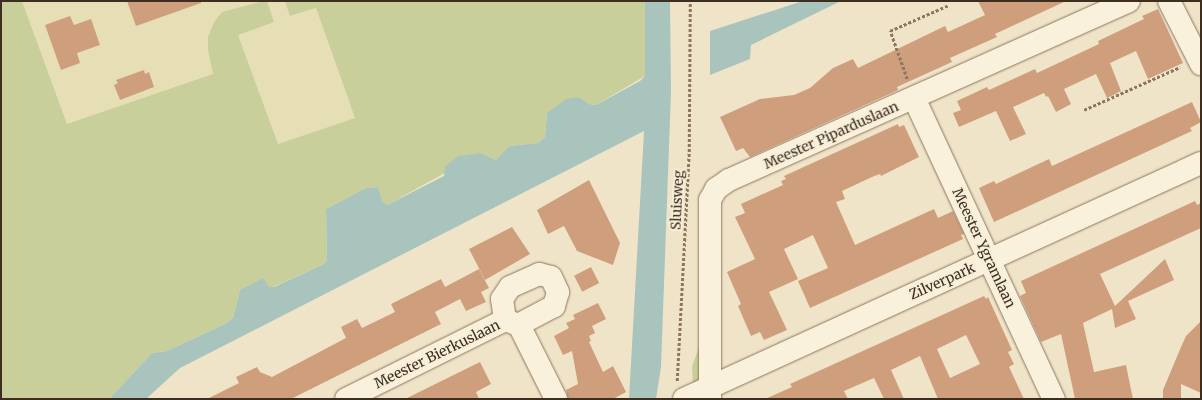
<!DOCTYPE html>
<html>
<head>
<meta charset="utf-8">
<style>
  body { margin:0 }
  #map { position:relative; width:1202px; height:400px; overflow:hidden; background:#f0e4c8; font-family:Merriweather,serif }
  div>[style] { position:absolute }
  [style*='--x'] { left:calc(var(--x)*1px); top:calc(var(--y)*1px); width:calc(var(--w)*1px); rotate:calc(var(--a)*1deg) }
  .farmland>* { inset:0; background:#e6deb5 }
  .green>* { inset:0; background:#c9cf9b }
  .water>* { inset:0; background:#a9c4bc }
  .building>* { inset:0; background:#cf9f7d; transform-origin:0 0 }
  .path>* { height:2.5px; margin-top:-1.25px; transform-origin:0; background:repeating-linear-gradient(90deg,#8d765c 0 3px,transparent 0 5px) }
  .roads { filter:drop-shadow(0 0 1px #8d765c) drop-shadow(0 0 1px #8d765c) }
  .minor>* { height:22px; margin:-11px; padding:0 11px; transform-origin:11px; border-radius:11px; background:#faf1dc }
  span { translate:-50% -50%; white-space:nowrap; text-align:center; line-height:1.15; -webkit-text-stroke:4px #f7eed8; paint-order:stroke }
  .street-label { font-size:14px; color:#3d2e20 }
  .frame { position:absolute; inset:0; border:2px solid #3d2e20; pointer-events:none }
</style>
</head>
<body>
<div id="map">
  <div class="farmland">
    <i style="clip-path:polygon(22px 1px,285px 1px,291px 16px,316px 8px,355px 118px,278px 144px,248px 63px,67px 124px)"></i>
  </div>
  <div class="green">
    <i style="clip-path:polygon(1px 1px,22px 1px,67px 124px,213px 74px,208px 50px,208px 37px,214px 22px,222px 12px,264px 1px,267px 1px,274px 22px,238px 35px,278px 144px,355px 118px,316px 8px,290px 16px,285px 1px,645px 1px,645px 76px,596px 105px,589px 104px,579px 97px,547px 113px,545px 137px,538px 143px,509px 146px,496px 160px,481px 153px,387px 205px,383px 202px,378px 187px,366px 188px,326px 209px,327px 260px,324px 264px,273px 287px,240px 290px,233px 318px,225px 324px,167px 351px,152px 353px,109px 399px,1px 399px)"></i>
    <i style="clip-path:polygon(700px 345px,710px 378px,693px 386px,692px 366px)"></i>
  </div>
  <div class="water">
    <i style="clip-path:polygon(645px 1px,670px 1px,671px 91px,661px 367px,656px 399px,629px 399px,644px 131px,180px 368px,146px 399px,109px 399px,152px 353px,167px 351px,225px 324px,233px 318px,240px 290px,263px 278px,269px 287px,274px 287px,324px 264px,327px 260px,326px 209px,366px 188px,378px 187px,383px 202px,387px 205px,444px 176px,445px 166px,459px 156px,481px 153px,496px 160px,509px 146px,538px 143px,545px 137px,547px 113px,566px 99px,579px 97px,589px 104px,596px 105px,640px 81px,645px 76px)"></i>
    <i style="clip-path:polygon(803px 1px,841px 1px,751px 45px,750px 59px,710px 75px,710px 31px)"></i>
  </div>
  <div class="building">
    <i style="clip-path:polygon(127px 1px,201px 1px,201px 3px,136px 26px)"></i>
    <i style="clip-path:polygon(978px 1px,1066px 1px,995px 34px,997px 37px,950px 58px,952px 62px,897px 87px,898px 90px,750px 157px,743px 148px,736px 151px,720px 117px,760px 99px,794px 95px,810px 88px,833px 68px,853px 59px,858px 68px,945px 26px,948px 32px,985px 15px)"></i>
    <i style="clip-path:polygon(1158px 9px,1183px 63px,1148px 79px,1136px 51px,1110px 63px,1121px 91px,1107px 98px,1096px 74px,1064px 89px,1071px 104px,1056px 112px,1048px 96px,1046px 97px,1044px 93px,1013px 107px,1026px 134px,1010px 141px,996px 111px,959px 127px,953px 113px,961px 110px,957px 101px,987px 87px,989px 90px,1035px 69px,1037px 73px,1099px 44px,1098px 41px,1144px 19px,1142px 16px)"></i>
    <i style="clip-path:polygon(70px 16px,74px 25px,91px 19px,100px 45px,77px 53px,80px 63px,61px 70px,45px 25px)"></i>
    <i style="clip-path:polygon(144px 70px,145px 74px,149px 72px,154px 87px,120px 100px,114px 85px,118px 83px,116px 80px)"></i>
    <i style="clip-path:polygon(1192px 102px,1201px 122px,1190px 128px,1192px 131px,994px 222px,979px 188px,994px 181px,996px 184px,1049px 159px,1052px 166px)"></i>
    <i style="clip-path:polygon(898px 124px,899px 127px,904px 125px,919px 157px,881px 176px,880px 174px,872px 177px,842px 191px,845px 199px,836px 202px,855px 245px,934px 209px,938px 218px,953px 211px,964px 234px,961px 235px,963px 239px,810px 308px,798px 281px,828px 268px,813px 235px,784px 249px,798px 279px,769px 292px,787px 330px,764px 340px,760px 332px,751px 336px,738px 306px,741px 304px,727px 272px,755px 259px,735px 217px,745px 213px,741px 204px,783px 185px,781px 181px,786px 179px,784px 176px)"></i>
    <i style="clip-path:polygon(589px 180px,620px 243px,613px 265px,577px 251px,564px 226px,548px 234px,537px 210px)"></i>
    <i style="clip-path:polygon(1195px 201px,1197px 205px,1201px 203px,1201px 228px,1100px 274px,1115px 306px,1165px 259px,1174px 280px,1128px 301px,1136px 319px,1115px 328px,1112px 309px,1083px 323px,1094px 372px,1126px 365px,1133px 399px,1075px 399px,1061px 334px,1041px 342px,1020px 296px,1026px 293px,1021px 281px)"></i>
    <i style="clip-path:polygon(512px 227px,530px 254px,485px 280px,469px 249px)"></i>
    <i style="left:591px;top:267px;width:18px;height:19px;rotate:63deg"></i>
    <i style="clip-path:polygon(479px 269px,489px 288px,481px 292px,486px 302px,466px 311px,460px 299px,435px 312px,441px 324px,291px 399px,207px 399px,239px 383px,236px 377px,257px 367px,260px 372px,272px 377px,346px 338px,341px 327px,357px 319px,362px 328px,395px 312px,391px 304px,441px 279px,445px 287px)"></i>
    <i style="clip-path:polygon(evenodd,984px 296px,986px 299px,988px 297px,1012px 350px,1008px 352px,1014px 364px,1009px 367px,1024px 399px,938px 399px,920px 356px,891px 370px,904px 399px,884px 399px,874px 378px,844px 391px,848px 399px,765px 399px,792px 387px,790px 384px,984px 296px,966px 335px,980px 364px,950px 378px,937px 349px,966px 335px)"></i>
    <i style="clip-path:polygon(598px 303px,606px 319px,592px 326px,595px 333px,589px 336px,591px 341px,589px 342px,603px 372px,613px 366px,626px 392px,613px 399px,568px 399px,566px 390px,578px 384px,572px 351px,563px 355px,554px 336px,569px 328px,566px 323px,575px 319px,573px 315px)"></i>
    <i style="clip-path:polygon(1201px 321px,1201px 393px,1181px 384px,1181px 399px,1163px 399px,1163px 390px,1181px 347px,1186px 336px)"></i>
    <i style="clip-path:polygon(480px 362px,491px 384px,476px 392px,479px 399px,405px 399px)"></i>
  </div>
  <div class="path">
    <i style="--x:907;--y:79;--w:51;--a:-109.5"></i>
    <i style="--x:890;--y:31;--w:64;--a:-23.8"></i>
    <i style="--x:1084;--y:110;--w:105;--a:-24.1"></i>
    <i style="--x:677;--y:381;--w:229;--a:-87"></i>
    <i style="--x:689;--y:152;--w:151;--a:-89.6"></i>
  </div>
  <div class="roads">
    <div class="minor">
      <i style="--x:1169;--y:1;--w:71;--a:63.1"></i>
      <i style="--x:914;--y:98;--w:332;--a:65.1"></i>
      <i style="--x:505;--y:320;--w:21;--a:-98"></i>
      <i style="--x:502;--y:299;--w:14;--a:-56"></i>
      <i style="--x:510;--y:287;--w:32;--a:-24"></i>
      <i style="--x:539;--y:274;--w:12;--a:14"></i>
      <i style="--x:551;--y:277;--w:17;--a:65"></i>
      <i style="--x:558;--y:292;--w:15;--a:106"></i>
      <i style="--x:554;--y:306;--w:40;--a:152"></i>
      <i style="--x:346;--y:399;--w:178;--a:-26.4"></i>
      <i style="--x:505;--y:320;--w:15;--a:20"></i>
      <i style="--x:519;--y:325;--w:83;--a:63.4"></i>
      <i style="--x:684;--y:399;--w:568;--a:-24.54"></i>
      <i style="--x:710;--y:399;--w:199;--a:-90"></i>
      <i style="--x:710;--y:200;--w:13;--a:-61"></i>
      <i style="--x:716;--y:189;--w:16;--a:-35"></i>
      <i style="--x:729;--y:180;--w:438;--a:-24.1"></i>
    </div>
  </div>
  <div class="street-label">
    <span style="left:831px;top:135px;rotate:-24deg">Meester Piparduslaan</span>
    <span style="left:677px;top:200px;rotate:-87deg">Sluisweg</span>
    <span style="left:984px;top:248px;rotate:65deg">Meester Ygramlaan</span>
    <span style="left:942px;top:281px;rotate:-24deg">Zilverpark</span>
    <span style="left:437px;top:354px;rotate:-26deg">Meester Bierkuslaan</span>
  </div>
  <div class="frame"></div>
</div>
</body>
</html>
